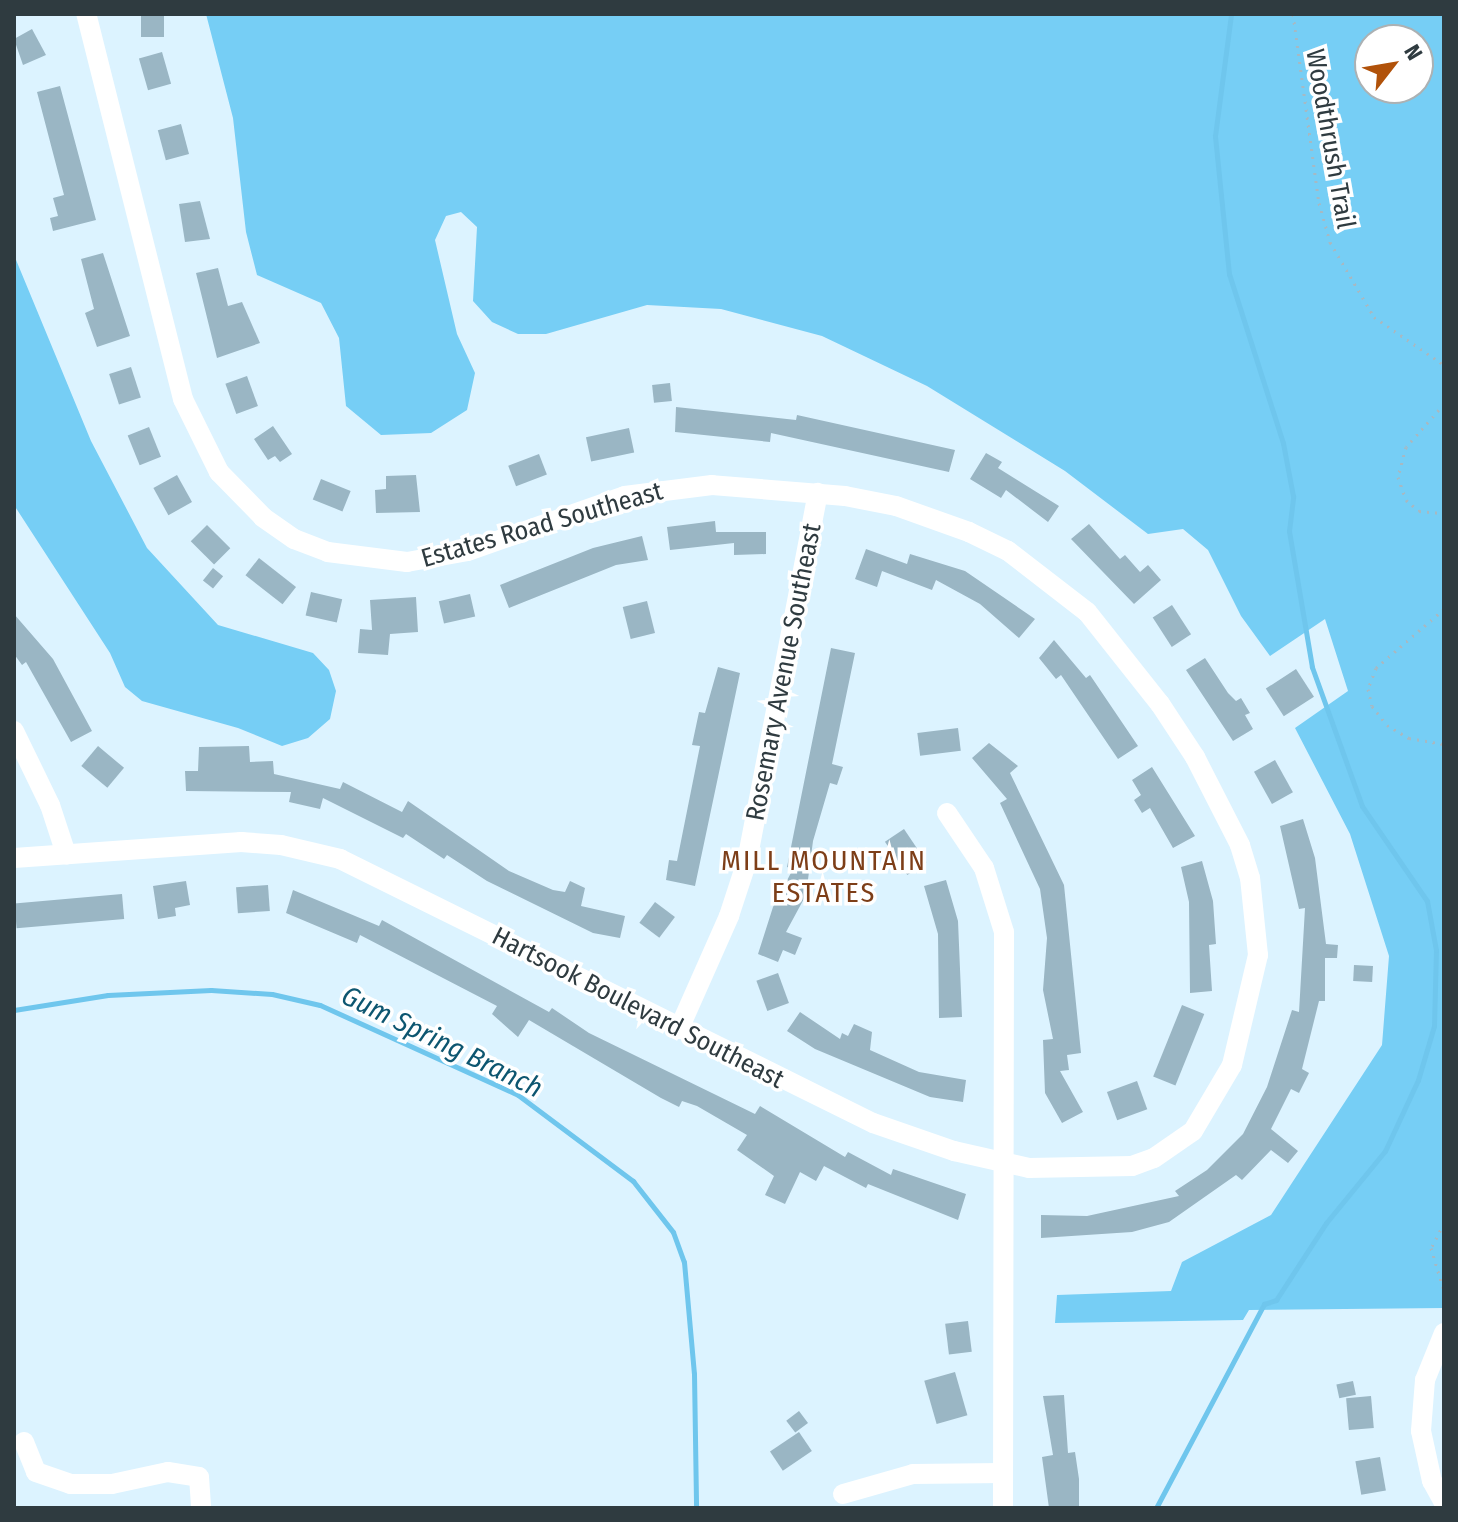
<!DOCTYPE html>
<html>
<head>
<meta charset="utf-8">
<style>
  body { margin:0 }
  #map { position:relative; width:1458px; height:1522px; overflow:hidden; background:#dcf3ff; font-family:"Fira Sans Condensed",sans-serif }
  div>[style] { position:absolute }
  [style*='--x'] { left:calc(var(--x)*1px); top:calc(var(--y)*1px); width:calc(var(--w)*1px); rotate:calc(var(--a)*1deg) }
  .forest>* { inset:0; background:#76cef5 }
  .stream>* { height:5px; margin:-2.5px; padding:0 2.5px; transform-origin:2.5px; border-radius:2.5px; background:#6fc6ed }
  .building>* { inset:0; background:#9ab6c4; transform-origin:0 0 }
  .path>* { height:3px; margin-top:-1.5px; transform-origin:0; background:repeating-linear-gradient(90deg,#a6b9c3 0 2px,transparent 0 8px) }
  .street>* { height:20px; margin:-10px; padding:0 10px; transform-origin:10px; border-radius:10px; background:#fff }
  span { translate:-50% -50%; white-space:nowrap; text-align:center; line-height:1.15; -webkit-text-stroke:7px #fff; paint-order:stroke }
  .street-label { font-size:26px; color:#2f3b40 }
  .neighbourhood-label { font-size:28px; color:#7d3e18; letter-spacing:2px }
  .water-label { font-size:28px; color:#0d5670; font-style:italic }
  .frame { position:absolute; inset:0; border:16px solid #2f3b40; pointer-events:none }
  .north { position:absolute; left:1354px; top:24px; width:80px; height:80px; box-sizing:border-box; background:#fff; border:2px solid #acb1b3; border-radius:50%; rotate:59deg; font-size:22px; font-weight:700; line-height:32px; text-align:center; color:#2f3b40 }
  .north::after { content:''; display:block; margin:auto; width:28px; height:36px; background:#b1520a; clip-path:polygon(50% 0,100% 100%,50% 72%,0 100%) }
</style>
</head>
<body>
<div id="map">
  <div class="forest">
    <i style="clip-path:polygon(evenodd,206px 14px,1444px 14px,1444px 1308px,1249px 1310px,1243px 1320px,1055px 1323px,1057px 1295px,1171px 1291px,1182px 1262px,1271px 1215px,1382px 1045px,1389px 956px,1350px 834px,1295px 728px,1348px 691px,1325px 619px,1270px 656px,1241px 616px,1208px 550px,1183px 529px,1148px 534px,1065px 471px,927px 386px,822px 336px,721px 309px,647px 305px,546px 334px,518px 334px,492px 322px,473px 301px,477px 227px,461px 212px,446px 216px,435px 240px,457px 334px,475px 373px,467px 410px,431px 433px,381px 435px,346px 406px,339px 338px,321px 303px,257px 275px,246px 232px,233px 118px,206px 14px,1370px 40px,1418px 40px,1418px 88px,1370px 88px,1370px 40px)"></i>
    <i style="clip-path:polygon(14px 255px,91px 441px,147px 548px,218px 625px,313px 653px,329px 670px,336px 691px,330px 719px,308px 738px,282px 746px,238px 728px,142px 701px,125px 687px,110px 653px,14px 505px)"></i>
  </div>
  <div class="stream">
    <i style="--x:14;--y:1010;--w:95;--a:-9.1"></i>
    <i style="--x:108;--y:995;--w:103;--a:-2.8"></i>
    <i style="--x:211;--y:990;--w:61;--a:3.8"></i>
    <i style="--x:272;--y:994;--w:49;--a:12.9"></i>
    <i style="--x:320;--y:1005;--w:217;--a:24.4"></i>
    <i style="--x:518;--y:1095;--w:144;--a:36.8"></i>
    <i style="--x:633;--y:1181;--w:65;--a:51.9"></i>
    <i style="--x:673;--y:1232;--w:32;--a:70"></i>
    <i style="--x:684;--y:1262;--w:112;--a:84.9"></i>
    <i style="--x:694;--y:1374;--w:134;--a:89.1"></i>
    <i style="--x:1156;--y:1508;--w:231;--a:-62.1"></i>
    <i style="--x:1264;--y:1304;--w:13;--a:-18"></i>
    <i style="--x:1276;--y:1300;--w:92;--a:-57"></i>
    <i style="--x:1326;--y:1223;--w:93;--a:-50.7"></i>
    <i style="--x:1385;--y:1151;--w:78;--a:-65.1"></i>
    <i style="--x:1418;--y:1080;--w:56;--a:-73.5"></i>
    <i style="--x:1434;--y:1026;--w:76;--a:-88.5"></i>
    <i style="--x:1436;--y:950;--w:50;--a:-100.4"></i>
    <i style="--x:1427;--y:901;--w:115;--a:-124.4"></i>
    <i style="--x:1362;--y:806;--w:148;--a:-109.8"></i>
    <i style="--x:1312;--y:667;--w:138;--a:-99.6"></i>
    <i style="--x:1289;--y:531;--w:35;--a:-83"></i>
    <i style="--x:1293;--y:496;--w:54;--a:-100.7"></i>
    <i style="--x:1283;--y:443;--w:177;--a:-107.7"></i>
    <i style="--x:1229;--y:274;--w:139;--a:-95.8"></i>
    <i style="--x:1215;--y:136;--w:123;--a:-82.5"></i>
  </div>
  <div class="building">
    <i style="left:141px;top:14px;width:23px;height:23px"></i>
    <i style="clip-path:polygon(32px 29px,46px 55px,23px 65px,14px 39px)"></i>
    <i style="left:162px;top:52px;width:33px;height:24px;rotate:74deg"></i>
    <i style="clip-path:polygon(60px 86px,96px 220px,53px 231px,50px 218px,58px 216px,53px 198px,64px 195px,37px 92px)"></i>
    <i style="left:181px;top:124px;width:31px;height:24px;rotate:75deg"></i>
    <i style="clip-path:polygon(200px 201px,210px 239px,185px 242px,179px 204px)"></i>
    <i style="clip-path:polygon(103px 253px,130px 336px,97px 347px,85px 313px,94px 309px,81px 259px)"></i>
    <i style="clip-path:polygon(218px 268px,228px 306px,242px 302px,260px 343px,217px 358px,196px 273px)"></i>
    <i style="left:131px;top:367px;width:32px;height:23px;rotate:72deg"></i>
    <i style="left:247px;top:376px;width:32px;height:23px;rotate:70deg"></i>
    <i style="left:670px;top:383px;width:18px;height:18px;rotate:84deg"></i>
    <i style="clip-path:polygon(676px 407px,796px 420px,797px 415px,955px 450px,949px 472px,771px 433px,770px 442px,675px 432px)"></i>
    <i style="clip-path:polygon(273px 426px,292px 454px,280px 462px,275px 456px,268px 460px,254px 439px)"></i>
    <i style="left:149px;top:427px;width:32px;height:23px;rotate:68deg"></i>
    <i style="left:629px;top:428px;width:25px;height:44px;rotate:78deg"></i>
    <i style="clip-path:polygon(986px 453px,1002px 462px,998px 468px,1059px 506px,1048px 522px,1006px 490px,1001px 498px,970px 479px)"></i>
    <i style="left:539px;top:454px;width:22px;height:33px;rotate:69deg"></i>
    <i style="left:177px;top:475px;width:31px;height:27px;rotate:61deg"></i>
    <i style="clip-path:polygon(416px 475px,420px 512px,376px 513px,375px 490px,386px 489px,386px 476px)"></i>
    <i style="left:321px;top:479px;width:32px;height:22px;rotate:22deg"></i>
    <i style="clip-path:polygon(715px 521px,716px 532px,766px 532px,766px 554px,734px 555px,734px 543px,670px 550px,667px 527px)"></i>
    <i style="clip-path:polygon(1089px 524px,1120px 559px,1125px 555px,1140px 572px,1148px 565px,1161px 580px,1134px 604px,1071px 539px)"></i>
    <i style="left:207px;top:525px;width:33px;height:23px;rotate:45deg"></i>
    <i style="clip-path:polygon(642px 536px,648px 560px,616px 565px,509px 608px,500px 585px,593px 548px)"></i>
    <i style="clip-path:polygon(866px 549px,907px 564px,910px 554px,965px 571px,1035px 619px,1019px 638px,980px 604px,936px 580px,932px 590px,882px 571px,877px 587px,855px 579px)"></i>
    <i style="left:259px;top:558px;width:47px;height:22px;rotate:38deg"></i>
    <i style="left:213px;top:568px;width:13px;height:16px;rotate:39deg"></i>
    <i style="left:311px;top:592px;width:32px;height:24px;rotate:13deg"></i>
    <i style="left:470px;top:594px;width:23px;height:32px;rotate:77deg"></i>
    <i style="clip-path:polygon(416px 597px,418px 632px,390px 634px,388px 655px,358px 653px,360px 629px,372px 630px,370px 600px)"></i>
    <i style="left:647px;top:601px;width:33px;height:25px;rotate:76deg"></i>
    <i style="left:1172px;top:605px;width:35px;height:23px;rotate:57deg"></i>
    <i style="clip-path:polygon(14px 614px,53px 659px,92px 731px,71px 742px,26px 662px,22px 665px,14px 654px)"></i>
    <i style="clip-path:polygon(1054px 640px,1086px 678px,1090px 675px,1138px 746px,1118px 759px,1061px 675px,1056px 679px,1039px 658px)"></i>
    <i style="clip-path:polygon(831px 648px,855px 653px,832px 764px,843px 767px,837px 785px,830px 783px,813px 841px,806px 895px,786px 932px,802px 938px,795px 955px,783px 950px,778px 962px,758px 954px,773px 907px,793px 869px,787px 867px)"></i>
    <i style="clip-path:polygon(1205px 658px,1228px 693px,1236px 701px,1241px 698px,1250px 713px,1245px 715px,1253px 729px,1233px 741px,1186px 670px)"></i>
    <i style="clip-path:polygon(718px 667px,740px 673px,695px 886px,666px 880px,669px 860px,677px 861px,700px 746px,692px 745px,699px 712px,705px 713px)"></i>
    <i style="left:1296px;top:669px;width:33px;height:36px;rotate:57deg"></i>
    <i style="left:958px;top:728px;width:23px;height:41px;rotate:83deg"></i>
    <i style="clip-path:polygon(989px 743px,1018px 766px,1010px 773px,1064px 885px,1081px 1053px,1067px 1055px,1069px 1070px,1060px 1071px,1083px 1112px,1062px 1123px,1045px 1093px,1043px 1040px,1053px 1039px,1043px 990px,1047px 938px,1040px 889px,1000px 803px,1007px 799px,972px 758px)"></i>
    <i style="left:98px;top:746px;width:34px;height:26px;rotate:40deg"></i>
    <i style="clip-path:polygon(249px 746px,250px 762px,273px 761px,274px 774px,340px 789px,343px 782px,402px 812px,408px 801px,509px 871px,553px 890px,565px 892px,570px 881px,585px 888px,581px 906px,625px 916px,620px 938px,593px 933px,487px 881px,447px 855px,444px 859px,406px 834px,403px 838px,323px 798px,320px 809px,289px 802px,291px 792px,186px 791px,185px 771px,198px 771px,199px 747px)"></i>
    <i style="left:1275px;top:760px;width:37px;height:24px;rotate:61deg"></i>
    <i style="clip-path:polygon(1152px 767px,1195px 836px,1173px 848px,1150px 808px,1142px 813px,1134px 800px,1141px 795px,1132px 780px)"></i>
    <i style="clip-path:polygon(1303px 819px,1315px 858px,1326px 944px,1338px 945px,1337px 958px,1325px 958px,1325px 1001px,1319px 1001px,1302px 1069px,1309px 1073px,1299px 1093px,1291px 1089px,1271px 1129px,1298px 1151px,1288px 1163px,1271px 1150px,1242px 1180px,1236px 1175px,1169px 1222px,1132px 1232px,1041px 1238px,1041px 1215px,1087px 1216px,1179px 1196px,1175px 1191px,1207px 1170px,1243px 1134px,1267px 1087px,1292px 1010px,1299px 1012px,1305px 908px,1299px 909px,1280px 826px)"></i>
    <i style="left:904px;top:829px;width:40px;height:23px;rotate:56deg"></i>
    <i style="clip-path:polygon(1202px 861px,1213px 901px,1216px 944px,1209px 945px,1212px 991px,1190px 993px,1189px 902px,1181px 867px)"></i>
    <i style="clip-path:polygon(946px 880px,958px 921px,962px 1017px,939px 1018px,938px 934px,924px 886px)"></i>
    <i style="clip-path:polygon(186px 881px,190px 905px,175px 908px,176px 916px,158px 919px,153px 886px)"></i>
    <i style="left:268px;top:885px;width:26px;height:32px;rotate:86deg"></i>
    <i style="clip-path:polygon(293px 890px,379px 926px,382px 920px,549px 1012px,552px 1008px,589px 1033px,755px 1114px,760px 1106px,845px 1157px,848px 1152px,891px 1175px,893px 1169px,966px 1194px,958px 1220px,868px 1184px,866px 1188px,824px 1166px,816px 1181px,800px 1172px,785px 1204px,765px 1195px,774px 1176px,737px 1150px,747px 1135px,697px 1106px,682px 1101px,679px 1107px,661px 1098px,529px 1020px,518px 1037px,492px 1014px,497px 1006px,360px 935px,357px 943px,286px 913px)"></i>
    <i style="left:122px;top:894px;width:25px;height:108px;rotate:85deg"></i>
    <i style="left:655px;top:902px;width:25px;height:26px;rotate:37deg"></i>
    <i style="left:1354px;top:965px;width:19px;height:16px;rotate:3deg"></i>
    <i style="left:778px;top:973px;width:32px;height:23px;rotate:70deg"></i>
    <i style="left:1182px;top:1005px;width:24px;height:77px;rotate:22deg"></i>
    <i style="clip-path:polygon(800px 1012px,840px 1039px,842px 1033px,848px 1036px,854px 1024px,872px 1032px,870px 1050px,919px 1072px,966px 1080px,963px 1102px,930px 1097px,815px 1049px,787px 1031px)"></i>
    <i style="left:1137px;top:1081px;width:30px;height:32px;rotate:70deg"></i>
    <i style="left:968px;top:1321px;width:31px;height:23px;rotate:83deg"></i>
    <i style="left:955px;top:1372px;width:45px;height:32px;rotate:74deg"></i>
    <i style="left:1353px;top:1381px;width:14px;height:17px;rotate:78deg"></i>
    <i style="clip-path:polygon(1064px 1395px,1068px 1453px,1075px 1452px,1079px 1479px,1079px 1508px,1049px 1508px,1042px 1457px,1053px 1455px,1043px 1396px)"></i>
    <i style="left:1371px;top:1396px;width:32px;height:25px;rotate:85deg"></i>
    <i style="left:799px;top:1411px;width:15px;height:16px;rotate:53deg"></i>
    <i style="left:799px;top:1432px;width:23px;height:35px;rotate:56deg"></i>
    <i style="left:1380px;top:1457px;width:34px;height:25px;rotate:80deg"></i>
  </div>
  <div class="path">
    <i style="--x:1293;--y:14;--w:191;--a:82.2"></i>
    <i style="--x:1319;--y:203;--w:41;--a:74.2"></i>
    <i style="--x:1330;--y:242;--w:87;--a:59.6"></i>
    <i style="--x:1374;--y:317;--w:85;--a:34.4"></i>
    <i style="--x:1444;--y:404;--w:57;--a:131.5"></i>
    <i style="--x:1406;--y:447;--w:31;--a:105"></i>
    <i style="--x:1398;--y:477;--w:24;--a:71"></i>
    <i style="--x:1406;--y:500;--w:17;--a:40"></i>
    <i style="--x:1419;--y:511;--w:25;--a:5"></i>
    <i style="--x:1444;--y:609;--w:90;--a:139.1"></i>
    <i style="--x:1376;--y:668;--w:22;--a:111"></i>
    <i style="--x:1368;--y:689;--w:17;--a:77"></i>
    <i style="--x:1372;--y:706;--w:24;--a:52"></i>
    <i style="--x:1387;--y:725;--w:26;--a:31"></i>
    <i style="--x:1409;--y:738;--w:36;--a:10"></i>
    <i style="--x:1444;--y:1223;--w:28;--a:117"></i>
    <i style="--x:1431;--y:1248;--w:45;--a:73.2"></i>
  </div>
  <div class="street">
    <i style="--x:14;--y:731;--w:82;--a:64.1"></i>
    <i style="--x:50;--y:805;--w:52;--a:71.9"></i>
    <i style="--x:947;--y:813;--w:66;--a:56.1"></i>
    <i style="--x:984;--y:868;--w:67;--a:72.6"></i>
    <i style="--x:1004;--y:932;--w:576;--a:90.1"></i>
    <i style="--x:14;--y:858;--w:228;--a:-4"></i>
    <i style="--x:241;--y:842;--w:40;--a:4.3"></i>
    <i style="--x:281;--y:845;--w:61;--a:13.3"></i>
    <i style="--x:340;--y:859;--w:595;--a:26.35"></i>
    <i style="--x:873;--y:1123;--w:86;--a:19.1"></i>
    <i style="--x:954;--y:1151;--w:77;--a:12.8"></i>
    <i style="--x:1029;--y:1168;--w:103;--a:-1.1"></i>
    <i style="--x:1132;--y:1166;--w:23;--a:-20"></i>
    <i style="--x:1154;--y:1158;--w:47;--a:-34.7"></i>
    <i style="--x:1193;--y:1131;--w:77;--a:-59.4"></i>
    <i style="--x:1232;--y:1065;--w:113;--a:-76.7"></i>
    <i style="--x:1258;--y:955;--w:77;--a:-95.9"></i>
    <i style="--x:1250;--y:878;--w:34;--a:-107"></i>
    <i style="--x:1240;--y:845;--w:99;--a:-117.1"></i>
    <i style="--x:1195;--y:757;--w:64;--a:-123.4"></i>
    <i style="--x:1160;--y:704;--w:117;--a:-128.4"></i>
    <i style="--x:1087;--y:612;--w:100;--a:-142.3"></i>
    <i style="--x:1008;--y:551;--w:43;--a:-154"></i>
    <i style="--x:969;--y:532;--w:77;--a:-160.4"></i>
    <i style="--x:896;--y:506;--w:52;--a:-168.9"></i>
    <i style="--x:845;--y:496;--w:133;--a:-175.3"></i>
    <i style="--x:712;--y:485;--w:88;--a:172.8"></i>
    <i style="--x:625;--y:496;--w:166;--a:160.7"></i>
    <i style="--x:468;--y:551;--w:62;--a:169.8"></i>
    <i style="--x:407;--y:562;--w:80;--a:-172.8"></i>
    <i style="--x:328;--y:552;--w:36;--a:-159"></i>
    <i style="--x:294;--y:539;--w:38;--a:-145"></i>
    <i style="--x:263;--y:517;--w:63;--a:-134.4"></i>
    <i style="--x:219;--y:472;--w:81;--a:-116.3"></i>
    <i style="--x:183;--y:399;--w:397;--a:-104.1"></i>
    <i style="--x:679;--y:1029;--w:124;--a:-66.1"></i>
    <i style="--x:729;--y:916;--w:58;--a:-71.9"></i>
    <i style="--x:747;--y:861;--w:375;--a:-79.1"></i>
    <i style="--x:1444;--y:1333;--w:51;--a:112"></i>
    <i style="--x:1425;--y:1380;--w:51;--a:94.5"></i>
    <i style="--x:1421;--y:1431;--w:51;--a:77.6"></i>
    <i style="--x:1432;--y:1481;--w:25;--a:61"></i>
    <i style="--x:24;--y:1442;--w:32;--a:68"></i>
    <i style="--x:36;--y:1472;--w:36;--a:19"></i>
    <i style="--x:70;--y:1484;--w:42;--a:0"></i>
    <i style="--x:112;--y:1484;--w:57;--a:-12.1"></i>
    <i style="--x:168;--y:1472;--w:31;--a:9"></i>
    <i style="--x:199;--y:1477;--w:31;--a:86"></i>
    <i style="--x:843;--y:1494;--w:73;--a:-15.9"></i>
    <i style="--x:913;--y:1474;--w:90;--a:-0.6"></i>
  </div>
  <div class="street-label">
    <span style="left:1330px;top:139px;rotate:80deg">Woodthrush Trail</span>
    <span style="left:542px;top:525px;rotate:-16deg">Estates Road Southeast</span>
    <span style="left:784px;top:672px;rotate:-79deg">Rosemary Avenue Southeast</span>
    <span style="left:638px;top:1008px;rotate:27deg">Hartsook Boulevard Southeast</span>
  </div>
  <div class="neighbourhood-label">
    <span style="left:824px;top:877px">MILL MOUNTAIN<br>ESTATES</span>
  </div>
  <div class="water-label">
    <span style="left:442px;top:1042px;rotate:26deg">Gum Spring Branch</span>
  </div>
  <div class="frame"></div>
  <div class="north">N</div>
</div>
</body>
</html>
